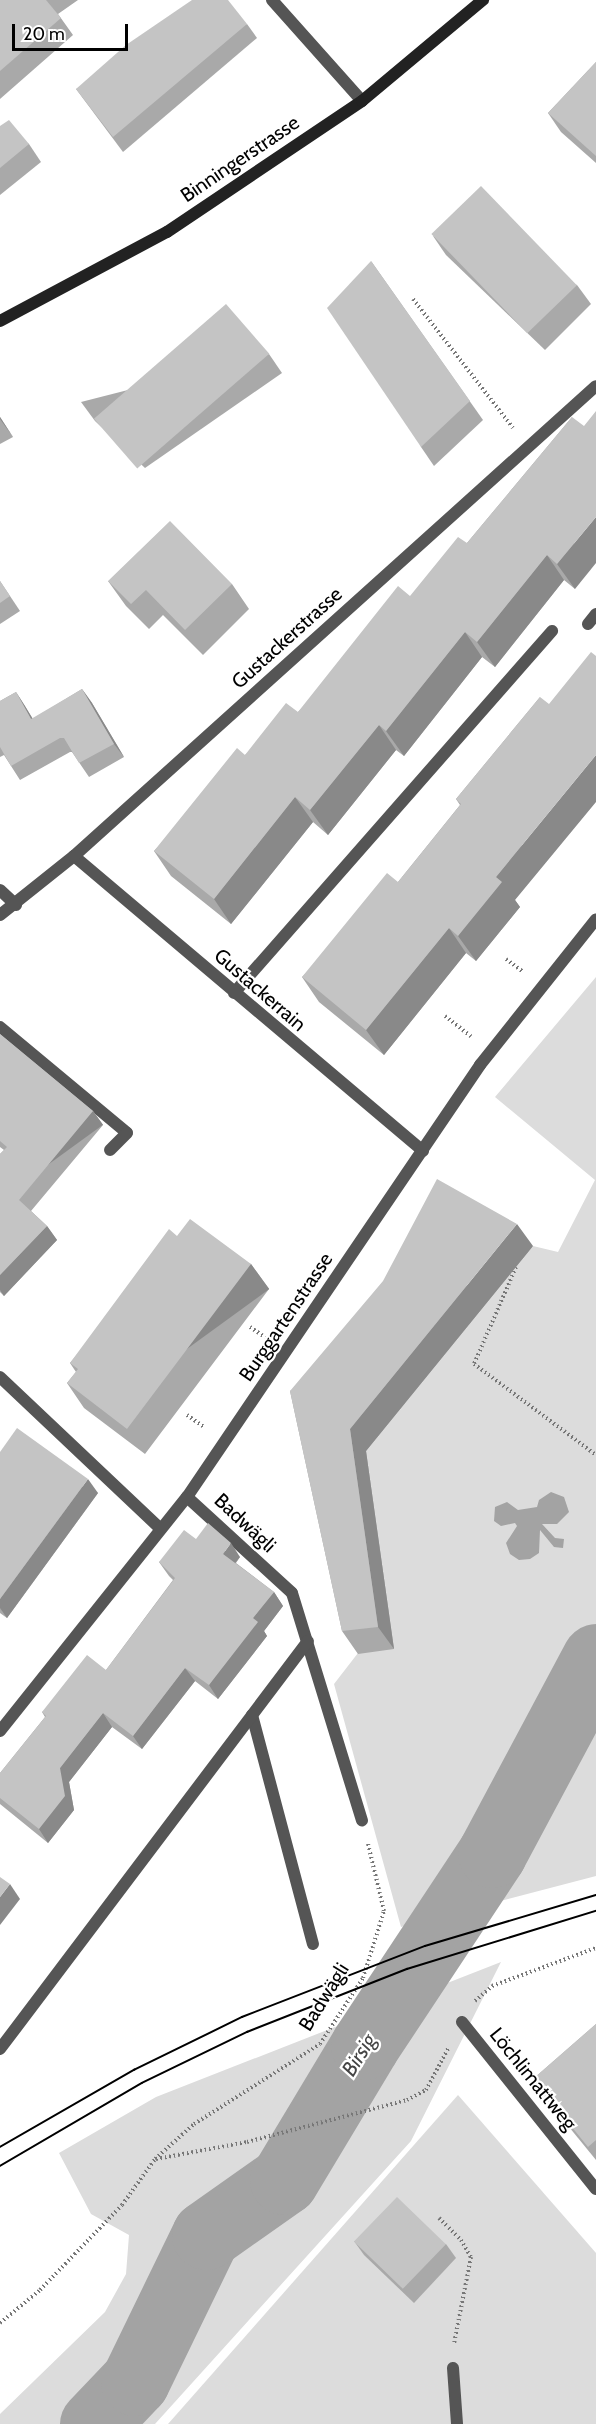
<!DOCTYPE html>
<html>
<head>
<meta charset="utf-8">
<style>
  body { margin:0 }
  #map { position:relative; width:596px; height:2424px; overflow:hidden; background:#fff; font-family:Cabin,sans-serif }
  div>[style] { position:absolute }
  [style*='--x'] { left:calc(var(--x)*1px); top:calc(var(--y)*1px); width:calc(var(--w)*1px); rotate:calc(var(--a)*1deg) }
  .green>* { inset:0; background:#dcdcdc }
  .water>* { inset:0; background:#a3a3a3 }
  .river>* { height:69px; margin:-34.5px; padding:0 34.5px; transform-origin:34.5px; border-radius:34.5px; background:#a3a3a3 }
  .path>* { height:4px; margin-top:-2px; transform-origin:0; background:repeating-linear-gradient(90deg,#777 0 1.5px,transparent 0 4.5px) }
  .service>* { height:12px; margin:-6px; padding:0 6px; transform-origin:6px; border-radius:6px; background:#555 }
  .minor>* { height:12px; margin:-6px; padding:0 6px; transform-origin:6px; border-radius:6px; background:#555 }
  .secondary>* { height:12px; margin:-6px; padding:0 6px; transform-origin:6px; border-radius:6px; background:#222 }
  .tram>* { height:1.5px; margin:-0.75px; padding:0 0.75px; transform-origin:0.75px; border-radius:0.75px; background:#000 }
  .wall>* { inset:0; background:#a9a9a9 }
  .shaded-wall>* { inset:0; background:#898989; transform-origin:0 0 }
  .building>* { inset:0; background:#c4c4c4; transform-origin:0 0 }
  span { translate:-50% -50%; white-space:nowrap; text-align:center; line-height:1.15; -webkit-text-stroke:4.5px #fff; paint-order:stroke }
  .street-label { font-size:20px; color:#000 }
  .water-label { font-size:21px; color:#444; font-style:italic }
  .scale { position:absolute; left:12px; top:24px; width:116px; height:27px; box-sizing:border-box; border:3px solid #000; border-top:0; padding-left:8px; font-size:18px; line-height:21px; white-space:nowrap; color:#000; -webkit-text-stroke:4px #fff; paint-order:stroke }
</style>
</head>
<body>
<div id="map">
  <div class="green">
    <i style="clip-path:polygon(596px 977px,596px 1876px,401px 1927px,334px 1684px,358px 1653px,306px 1413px,533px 1246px,558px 1252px,595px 1180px,495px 1097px)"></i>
    <i style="clip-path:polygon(501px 1962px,411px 2141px,155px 2424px,0 2424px,0 2414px,105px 2312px,126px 2274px,129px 2235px,91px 2214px,59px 2153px,156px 2097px)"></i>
    <i style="clip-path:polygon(458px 2095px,596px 2253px,596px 2424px,168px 2424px)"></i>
  </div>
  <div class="water">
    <i style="clip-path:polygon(551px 1492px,564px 1497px,569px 1512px,557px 1524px,542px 1524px,555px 1538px,564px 1539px,563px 1548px,554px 1547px,540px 1530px,539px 1553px,530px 1559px,519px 1560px,510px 1554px,506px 1543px,517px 1526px,515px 1523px,501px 1526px,494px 1521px,495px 1507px,507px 1502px,518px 1510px,537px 1507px,539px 1500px)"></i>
  </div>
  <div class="river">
    <i style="--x:94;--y:2424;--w:59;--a:-46.4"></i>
    <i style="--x:135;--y:2381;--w:162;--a:-64.1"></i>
    <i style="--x:206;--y:2235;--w:95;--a:-35.2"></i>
    <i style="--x:284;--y:2180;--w:157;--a:-59"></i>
    <i style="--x:365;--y:2045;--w:230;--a:-56.5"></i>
    <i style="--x:492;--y:1853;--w:221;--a:-61.9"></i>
  </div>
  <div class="path">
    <i style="--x:413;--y:299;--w:163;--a:52.2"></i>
    <i style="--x:506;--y:959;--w:21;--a:37"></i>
    <i style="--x:445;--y:1016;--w:33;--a:38"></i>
    <i style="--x:516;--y:1267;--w:106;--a:113.4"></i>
    <i style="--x:474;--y:1364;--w:152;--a:36.7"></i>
    <i style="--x:250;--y:1327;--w:18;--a:34"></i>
    <i style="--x:187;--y:1415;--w:21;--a:35"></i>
    <i style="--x:475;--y:2001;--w:23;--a:-41"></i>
    <i style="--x:492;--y:1986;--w:111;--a:-20.1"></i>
    <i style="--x:156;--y:2159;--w:93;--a:-10.6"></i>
    <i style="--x:247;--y:2142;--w:165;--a:-14.7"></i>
    <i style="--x:407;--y:2100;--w:21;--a:-28"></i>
    <i style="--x:426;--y:2090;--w:49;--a:-61.9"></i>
    <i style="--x:439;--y:2218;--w:31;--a:45"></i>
    <i style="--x:461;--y:2240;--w:20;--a:60"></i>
    <i style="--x:471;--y:2257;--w:89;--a:101.1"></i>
    <i style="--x:0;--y:2323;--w:52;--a:-39.5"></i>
    <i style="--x:40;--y:2290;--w:118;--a:-46"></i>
    <i style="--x:122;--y:2205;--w:57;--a:-54.3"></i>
    <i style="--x:155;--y:2159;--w:52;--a:-41.9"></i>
    <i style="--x:194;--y:2124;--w:149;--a:-32.4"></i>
    <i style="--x:320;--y:2044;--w:79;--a:-56.9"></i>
    <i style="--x:363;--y:1978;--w:70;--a:-72.6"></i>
    <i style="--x:384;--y:1911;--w:69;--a:-103.4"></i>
  </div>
  <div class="service">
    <i style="--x:272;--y:0;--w:135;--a:48.3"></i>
    <i style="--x:588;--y:624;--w:13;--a:-51"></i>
    <i style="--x:234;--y:993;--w:482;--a:-48.7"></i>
    <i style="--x:0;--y:1027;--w:165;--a:39.8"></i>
    <i style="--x:127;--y:1133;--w:24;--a:135"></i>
    <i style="--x:0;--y:1377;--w:221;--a:43.4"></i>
    <i style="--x:252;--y:1715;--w:237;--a:75.1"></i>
    <i style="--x:453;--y:2368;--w:56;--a:85.9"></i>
  </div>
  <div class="minor">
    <i style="--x:74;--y:856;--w:457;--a:40.2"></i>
    <i style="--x:0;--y:890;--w:22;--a:43"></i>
    <i style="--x:0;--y:915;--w:95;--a:-38.6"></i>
    <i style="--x:74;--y:856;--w:702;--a:-42"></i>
    <i style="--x:187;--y:1497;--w:142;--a:42.4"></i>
    <i style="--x:292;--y:1593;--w:238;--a:72.9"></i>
    <i style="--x:0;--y:1731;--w:300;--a:-51.4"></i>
    <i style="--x:187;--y:1497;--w:522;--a:-55.85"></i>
    <i style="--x:480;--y:1065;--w:186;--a:-51.5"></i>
    <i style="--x:462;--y:2022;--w:214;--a:51.3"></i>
    <i style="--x:0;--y:2049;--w:511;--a:-52.95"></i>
  </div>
  <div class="secondary">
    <i style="--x:0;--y:321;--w:189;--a:-28.1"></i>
    <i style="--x:167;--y:232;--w:235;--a:-33.9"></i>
    <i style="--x:362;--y:101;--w:158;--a:-39.9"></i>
  </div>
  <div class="tram">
    <i style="--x:0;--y:2147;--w:155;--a:-29.9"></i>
    <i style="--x:134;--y:2070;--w:120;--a:-26.1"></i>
    <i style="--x:242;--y:2017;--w:196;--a:-21.2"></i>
    <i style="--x:425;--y:1946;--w:178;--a:-16.6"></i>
    <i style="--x:0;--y:2166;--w:164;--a:-30.3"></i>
    <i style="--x:142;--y:2083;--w:117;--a:-25.9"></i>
    <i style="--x:247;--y:2032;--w:172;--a:-21.5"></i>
    <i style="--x:407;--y:1969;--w:198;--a:-17.1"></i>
  </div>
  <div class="wall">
    <i style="clip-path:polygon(0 0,78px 0,58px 14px,73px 35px,0 99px)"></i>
    <i style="clip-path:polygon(247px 24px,257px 38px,123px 152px,76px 89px)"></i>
    <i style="clip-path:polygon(596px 62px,596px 163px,561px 132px,548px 113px)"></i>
    <i style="clip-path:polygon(0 126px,29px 144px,41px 162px,0 195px)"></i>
    <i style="clip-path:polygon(433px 236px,577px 285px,591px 304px,545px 350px,446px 255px)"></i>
    <i style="clip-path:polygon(371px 261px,483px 420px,434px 466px,421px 447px)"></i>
    <i style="clip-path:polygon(269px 354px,282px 373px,145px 468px,95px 421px,81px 402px)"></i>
    <i style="clip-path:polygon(0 417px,13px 437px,0 444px)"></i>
    <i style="clip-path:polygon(572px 417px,575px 589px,564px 580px,495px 667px,482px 657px,404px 756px,396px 750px,328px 835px,313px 822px,231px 924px,171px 876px,154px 851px,245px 755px,298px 712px,467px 543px)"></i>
    <i style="clip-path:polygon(0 581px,20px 611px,0 624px)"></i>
    <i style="clip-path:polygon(108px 581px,232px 584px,249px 609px,203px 655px,163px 615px,149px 629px,126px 606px)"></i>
    <i style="clip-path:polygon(82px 689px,92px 703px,124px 757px,89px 777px,72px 752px,70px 752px,20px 780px,4px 755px,0 757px,0 701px,16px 692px,33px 719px)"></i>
    <i style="clip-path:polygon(540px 697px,515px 900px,520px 907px,476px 961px,466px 953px,384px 1055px,319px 1002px,302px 977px,398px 882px,460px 805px,456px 799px)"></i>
    <i style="clip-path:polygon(0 1034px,93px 1111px,103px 1125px,31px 1211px,47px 1226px,57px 1240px,4px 1296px,0 1292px,0 1154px,4px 1150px,0 1147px)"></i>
    <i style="clip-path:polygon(177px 1236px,251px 1264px,269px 1289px,145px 1454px,84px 1408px,67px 1383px,76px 1372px,70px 1363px)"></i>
    <i style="clip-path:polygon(533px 1246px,366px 1451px,394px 1649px,358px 1654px,342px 1631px,290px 1391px)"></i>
    <i style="clip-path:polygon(0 1452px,98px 1493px,7px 1618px,0 1613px)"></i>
    <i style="clip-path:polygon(196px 1539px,240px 1557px,236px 1563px,274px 1592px,283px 1606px,264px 1631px,267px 1636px,218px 1699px,195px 1681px,142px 1749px,112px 1727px,69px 1782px,74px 1810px,48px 1843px,0 1804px,0 1773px,45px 1717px,42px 1712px,106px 1670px,173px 1580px,169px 1576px,159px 1562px)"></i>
    <i style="clip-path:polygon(596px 2024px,596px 2160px,547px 2100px,533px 2079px)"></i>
    <i style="clip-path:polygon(354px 2241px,446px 2244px,456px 2258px,414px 2303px,364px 2255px)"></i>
  </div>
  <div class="shaded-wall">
    <i style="clip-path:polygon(0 417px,13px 437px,0 419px)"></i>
    <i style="clip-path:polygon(596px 517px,596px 563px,575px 589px,557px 564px)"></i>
    <i style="clip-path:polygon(547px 555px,564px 580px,495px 667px,477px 642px)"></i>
    <i style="clip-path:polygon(465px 632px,482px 657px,404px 756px,386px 731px)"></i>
    <i style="clip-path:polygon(82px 689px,92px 703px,124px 757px,114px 744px)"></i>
    <i style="clip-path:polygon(16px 692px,25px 706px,41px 733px,31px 719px)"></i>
    <i style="clip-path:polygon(379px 725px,396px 750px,328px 835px,310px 810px)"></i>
    <i style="clip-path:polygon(596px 755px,596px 802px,515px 900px,520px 907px,476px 961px,458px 936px,496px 877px)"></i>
    <i style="clip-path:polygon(295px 797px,313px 822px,231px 924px,214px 899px)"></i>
    <i style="clip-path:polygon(449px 928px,466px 953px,384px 1055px,366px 1030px)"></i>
    <i style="left:93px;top:1111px;width:17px;height:116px;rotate:54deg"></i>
    <i style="clip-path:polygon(517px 1224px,533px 1246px,366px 1451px,394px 1649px,378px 1627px,350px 1429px)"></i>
    <i style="clip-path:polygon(47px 1226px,57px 1240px,4px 1296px,0 1290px,0 1275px)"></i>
    <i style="left:251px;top:1264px;width:31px;height:206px;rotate:54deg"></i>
    <i style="clip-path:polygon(88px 1479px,98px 1493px,7px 1618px,0 1608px,0 1599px)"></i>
    <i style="clip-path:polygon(231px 1543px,240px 1557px,232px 1567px,223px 1554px)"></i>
    <i style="clip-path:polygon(274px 1592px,283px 1606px,264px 1631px,267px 1636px,218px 1699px,209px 1685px,253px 1618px)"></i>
    <i style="clip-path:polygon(185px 1668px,195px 1681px,142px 1749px,133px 1736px)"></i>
    <i style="clip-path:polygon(103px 1713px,112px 1727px,69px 1782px,74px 1810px,48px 1843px,39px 1829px,60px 1768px)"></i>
    <i style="clip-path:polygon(10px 1884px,20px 1899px,0 1925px,0 1897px)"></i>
  </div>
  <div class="building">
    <i style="clip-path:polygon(0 0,46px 0,61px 18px,0 71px)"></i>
    <i style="clip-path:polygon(192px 0,228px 0,247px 24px,113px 137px,76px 89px,126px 45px)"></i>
    <i style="clip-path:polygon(596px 62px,596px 156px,548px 113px)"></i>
    <i style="clip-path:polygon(9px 120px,29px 144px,0 168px,0 126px)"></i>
    <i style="left:481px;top:186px;width:138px;height:69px;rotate:46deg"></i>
    <i style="clip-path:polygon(371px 261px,470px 401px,421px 447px,327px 308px)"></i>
    <i style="left:226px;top:304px;width:66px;height:175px;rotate:49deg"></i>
    <i style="clip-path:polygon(596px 411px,596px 517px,557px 564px,547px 555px,477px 642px,465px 632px,386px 731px,379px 725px,310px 810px,295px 797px,214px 899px,154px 851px,237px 748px,245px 755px,286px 703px,298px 712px,398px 586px,410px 596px,458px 537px,467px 543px,572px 417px,584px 426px)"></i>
    <i style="clip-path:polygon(170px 521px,232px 584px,185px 630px,146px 590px,131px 604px,108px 581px)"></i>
    <i style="clip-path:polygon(0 581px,10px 596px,0 603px)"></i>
    <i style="clip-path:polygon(591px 652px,596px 656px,596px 755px,496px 877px,502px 882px,458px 936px,449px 928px,366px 1030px,302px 977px,387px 873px,398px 882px,461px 804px,456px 799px,540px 697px,549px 704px)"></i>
    <i style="clip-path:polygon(82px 689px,114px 744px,79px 763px,64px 738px,60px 738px,11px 766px,0 747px,0 701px,16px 692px,31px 719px)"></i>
    <i style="clip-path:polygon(0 1034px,93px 1111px,19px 1200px,47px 1226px,0 1275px,0 1154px,7px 1147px,0 1141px)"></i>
    <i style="clip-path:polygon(437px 1179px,517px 1224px,350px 1429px,378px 1627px,342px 1631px,290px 1391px,383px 1281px)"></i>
    <i style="clip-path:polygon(190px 1219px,251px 1264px,127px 1429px,67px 1383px,78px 1369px,70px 1363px,169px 1229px,177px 1236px)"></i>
    <i style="clip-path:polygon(17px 1428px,88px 1479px,0 1599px,0 1452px)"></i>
    <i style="clip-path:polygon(208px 1523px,231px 1543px,223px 1554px,274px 1592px,253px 1618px,258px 1622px,209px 1685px,185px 1668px,133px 1736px,103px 1713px,60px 1768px,65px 1796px,39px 1829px,0 1798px,0 1773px,46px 1716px,42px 1712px,87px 1655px,106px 1670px,175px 1578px,159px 1562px,184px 1530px,196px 1539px)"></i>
    <i style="clip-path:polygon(0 1877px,10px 1884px,0 1897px)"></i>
    <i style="clip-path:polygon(596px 2024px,596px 2140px,588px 2147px,533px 2079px)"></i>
    <i style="left:397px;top:2197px;width:68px;height:62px;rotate:44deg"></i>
  </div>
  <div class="street-label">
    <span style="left:240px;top:159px;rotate:-34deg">Binningerstrasse</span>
    <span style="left:287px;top:638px;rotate:-42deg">Gustackerstrasse</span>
    <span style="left:260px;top:990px;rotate:41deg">Gustackerrain</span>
    <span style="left:286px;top:1317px;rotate:-56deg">Burggartenstrasse</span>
    <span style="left:245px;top:1523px;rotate:43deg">Badwägli</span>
    <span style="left:324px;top:1997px;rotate:-58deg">Badwägli</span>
    <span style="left:533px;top:2079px;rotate:51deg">Löchlimattweg</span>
  </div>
  <div class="water-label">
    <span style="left:359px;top:2055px;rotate:-58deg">Birsig</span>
  </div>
  <div class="scale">20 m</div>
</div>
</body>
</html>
